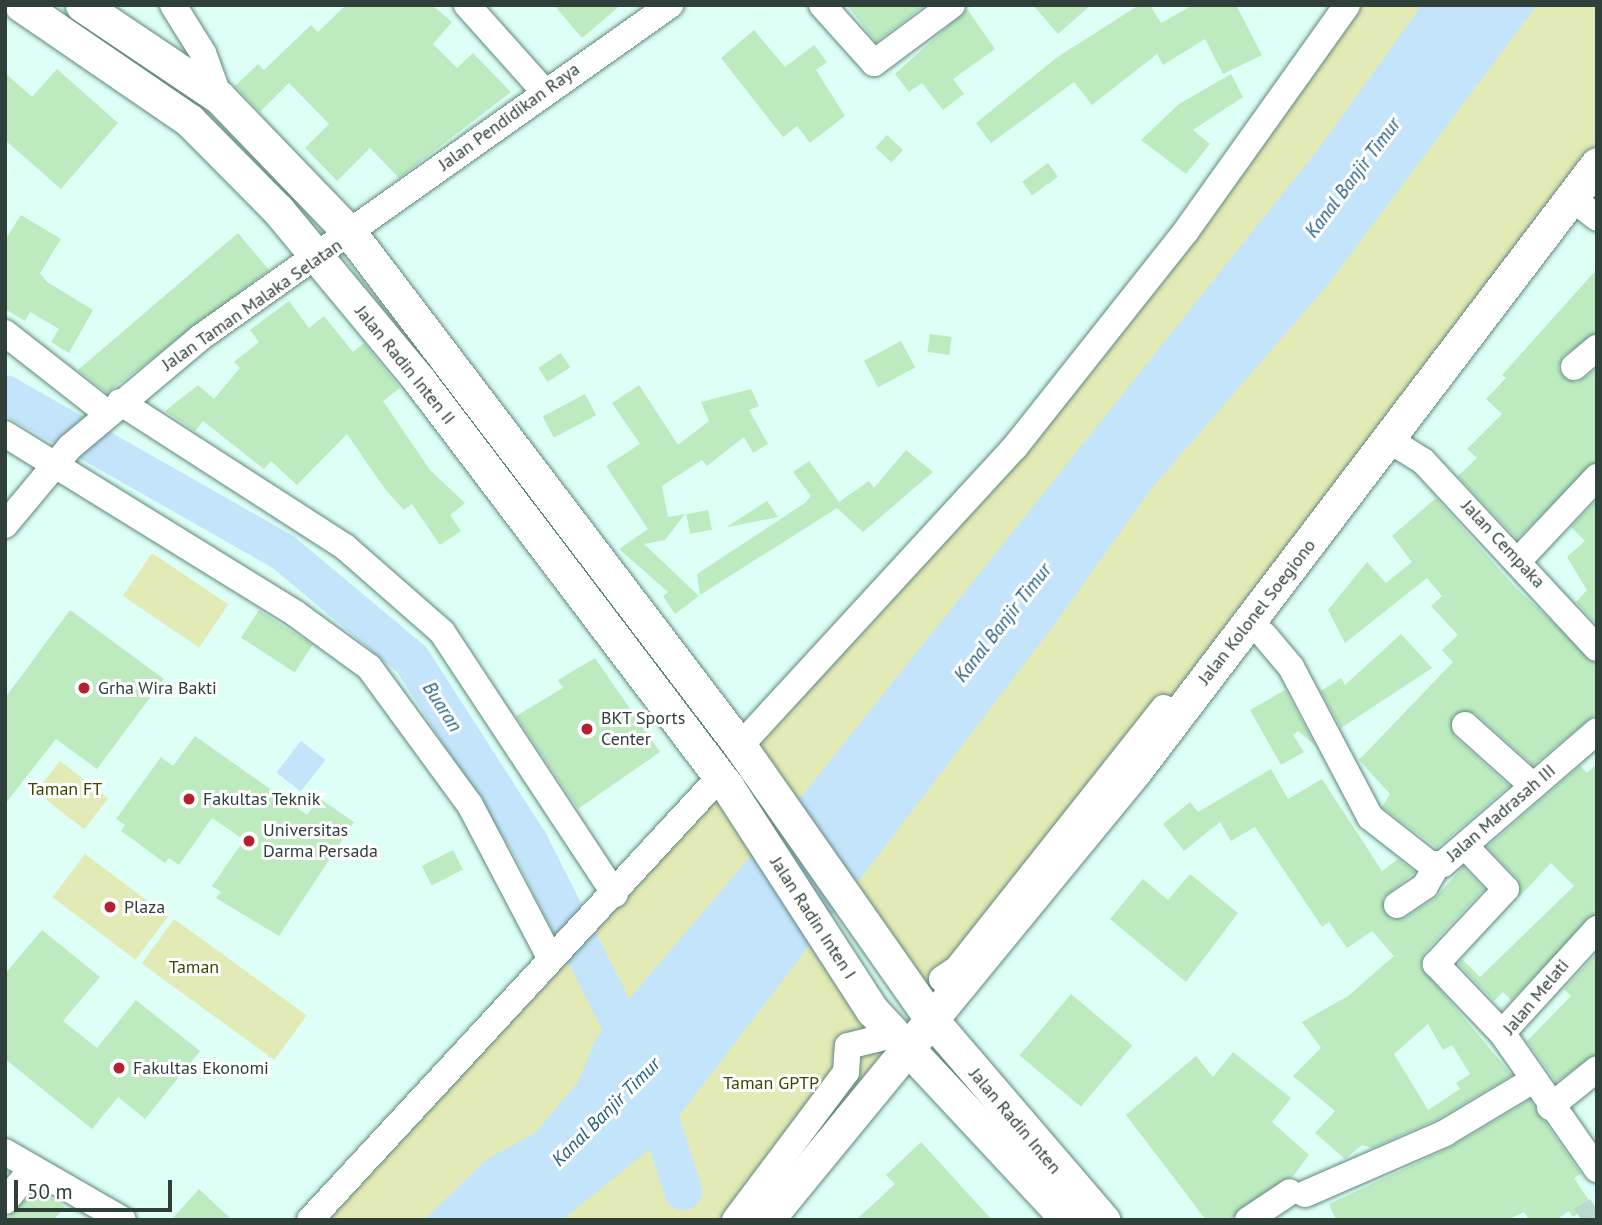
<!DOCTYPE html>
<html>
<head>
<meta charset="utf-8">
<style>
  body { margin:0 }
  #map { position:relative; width:1602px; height:1225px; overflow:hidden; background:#ddfff6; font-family:"PT Sans",sans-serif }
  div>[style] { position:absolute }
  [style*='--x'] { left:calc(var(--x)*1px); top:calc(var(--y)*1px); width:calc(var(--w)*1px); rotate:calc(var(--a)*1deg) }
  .green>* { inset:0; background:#e2eab5; transform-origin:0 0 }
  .water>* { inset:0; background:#c4e4fb; transform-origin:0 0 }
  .river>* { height:38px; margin:-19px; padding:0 19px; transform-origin:19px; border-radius:19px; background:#c4e4fb }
  .building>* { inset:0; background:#bdebbf; transform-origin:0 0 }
  .minor-tunnel>* { height:26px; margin-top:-13px; transform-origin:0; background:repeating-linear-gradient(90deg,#bad9d1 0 26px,transparent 0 39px) }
  .roads { filter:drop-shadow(0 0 2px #60877d) drop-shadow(0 0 2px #60877d) }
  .minor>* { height:26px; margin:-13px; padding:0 13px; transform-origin:13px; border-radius:13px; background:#fff }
  .major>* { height:33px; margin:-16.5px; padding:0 16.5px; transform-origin:16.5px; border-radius:16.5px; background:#fff }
  .dots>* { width:19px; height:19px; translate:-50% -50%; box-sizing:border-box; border:4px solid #fff; border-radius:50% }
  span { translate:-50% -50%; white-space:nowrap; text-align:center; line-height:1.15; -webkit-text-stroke:6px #fff; paint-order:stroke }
  .street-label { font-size:18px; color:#2f403b }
  .poi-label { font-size:18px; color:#2f403b }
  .left { translate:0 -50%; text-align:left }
  .park-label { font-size:18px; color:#3f4500 }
  .water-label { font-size:19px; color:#215d82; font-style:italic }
  .frame { position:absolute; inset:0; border:7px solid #2f403b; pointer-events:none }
  .scale { position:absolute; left:14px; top:1180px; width:158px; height:32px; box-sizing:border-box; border:4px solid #2f403b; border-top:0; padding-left:9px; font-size:21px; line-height:24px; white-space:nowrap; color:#2f403b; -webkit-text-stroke:5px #fff; paint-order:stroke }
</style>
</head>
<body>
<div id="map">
  <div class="green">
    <i style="clip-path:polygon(1340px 5px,1597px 5px,1597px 164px,931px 1019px,740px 746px,1015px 447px)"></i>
    <i style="left:152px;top:553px;width:92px;height:52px;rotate:34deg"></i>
    <i style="left:60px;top:761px;width:61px;height:39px;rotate:38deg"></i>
    <i style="clip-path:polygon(720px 777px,881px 1050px,873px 1090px,767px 1220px,310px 1220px)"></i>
    <i style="left:85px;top:854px;width:104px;height:54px;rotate:37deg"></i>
    <i style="left:174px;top:919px;width:164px;height:55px;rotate:36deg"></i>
  </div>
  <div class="water">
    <i style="clip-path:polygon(1422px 5px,1537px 5px,1326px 287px,1151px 489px,1054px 625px,660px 1141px,562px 1220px,424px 1220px,486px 1160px,536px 1132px,578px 1082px,596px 1038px,805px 792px,1319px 148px)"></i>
    <i style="left:301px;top:741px;width:31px;height:40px;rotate:38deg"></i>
  </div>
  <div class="river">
    <i style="--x:5;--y:394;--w:320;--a:29.6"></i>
    <i style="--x:283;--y:552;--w:168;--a:39.9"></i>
    <i style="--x:412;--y:660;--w:216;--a:57.3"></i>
    <i style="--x:529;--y:842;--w:261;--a:63.3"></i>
    <i style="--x:646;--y:1075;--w:122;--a:72.3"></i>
  </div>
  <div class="building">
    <i style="clip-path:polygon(346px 5px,432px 5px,452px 22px,433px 44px,457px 68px,473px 53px,511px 92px,399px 178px,370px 148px,337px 181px,305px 148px,329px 124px,289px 83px,260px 112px,235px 86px,258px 64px,264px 70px,311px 25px,318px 32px)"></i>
    <i style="clip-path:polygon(554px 5px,621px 5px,582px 38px)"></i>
    <i style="clip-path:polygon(847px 5px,925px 5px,876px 42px)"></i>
    <i style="clip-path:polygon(1033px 5px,1091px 5px,1058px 34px)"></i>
    <i style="clip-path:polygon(1139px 5px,1150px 5px,1161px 23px,1193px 5px,1236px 5px,1262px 55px,1223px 74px,1205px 39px,1163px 65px,1157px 54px,1092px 105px,1074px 82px,991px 143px,976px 123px,1056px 58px)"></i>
    <i style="clip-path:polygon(967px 9px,995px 49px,953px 79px,964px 94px,943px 110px,922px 83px,909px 92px,895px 74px)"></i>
    <i style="clip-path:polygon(754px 30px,785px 67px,814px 45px,827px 62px,816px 70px,845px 116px,810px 143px,797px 126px,783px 137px,721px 58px)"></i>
    <i style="clip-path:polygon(57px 69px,118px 123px,61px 189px,5px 140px,5px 73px,32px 97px)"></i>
    <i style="clip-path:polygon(1231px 74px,1243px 97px,1193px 130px,1210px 144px,1186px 174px,1141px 140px,1179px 104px)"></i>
    <i style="left:887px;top:135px;width:22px;height:17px;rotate:43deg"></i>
    <i style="left:1048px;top:163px;width:17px;height:32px;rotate:54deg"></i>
    <i style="clip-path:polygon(21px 215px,61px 239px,40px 273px,47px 282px,93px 310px,69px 353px,51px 342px,59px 329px,30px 312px,25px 321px,5px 309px,5px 240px)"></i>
    <i style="clip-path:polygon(238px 233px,269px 270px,107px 393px,78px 370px)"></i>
    <i style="clip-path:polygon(1597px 269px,1597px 333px,1564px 355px,1558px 369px,1576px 383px,1597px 369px,1597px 462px,1517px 539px,1458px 476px,1477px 458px,1467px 449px,1502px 414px,1486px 399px,1506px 378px,1502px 375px)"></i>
    <i style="clip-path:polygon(289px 301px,309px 328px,324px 316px,353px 352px,364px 343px,400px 388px,383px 401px,430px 470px,465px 503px,450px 515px,461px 531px,440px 545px,412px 504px,404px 510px,385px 489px,347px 434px,297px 485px,271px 461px,264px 469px,203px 421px,195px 431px,165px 411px,198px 385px,214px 399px,240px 368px,234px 362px,259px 342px,250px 330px)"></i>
    <i style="left:930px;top:334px;width:22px;height:18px;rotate:8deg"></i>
    <i style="left:901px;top:341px;width:30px;height:42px;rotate:62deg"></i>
    <i style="left:561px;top:353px;width:17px;height:27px;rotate:57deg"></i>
    <i style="clip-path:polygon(639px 385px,678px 445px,709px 421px,701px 402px,751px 389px,759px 406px,749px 410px,768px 444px,753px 453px,744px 437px,707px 466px,702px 460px,662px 486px,668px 517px,685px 514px,665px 540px,644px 544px,699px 596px,675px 614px,663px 596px,668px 592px,619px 549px,648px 529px,606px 466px,640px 444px,612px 403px)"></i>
    <i style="left:585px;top:394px;width:24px;height:48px;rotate:62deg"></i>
    <i style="clip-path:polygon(906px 450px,933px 472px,863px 532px,837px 508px,700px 595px,697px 574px,805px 503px,811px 496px,793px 472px,809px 461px,839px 502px,869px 481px,874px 488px)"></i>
    <i style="clip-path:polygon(1436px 498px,1516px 588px,1597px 663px,1597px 713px,1533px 765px,1475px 713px,1453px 715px,1454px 736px,1509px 786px,1437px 848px,1382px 807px,1390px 794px,1359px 760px,1453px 662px,1442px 650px,1458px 635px,1431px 606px,1442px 596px,1427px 578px,1345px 643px,1328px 610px,1367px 562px,1386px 583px,1412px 562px,1392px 536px)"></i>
    <i style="clip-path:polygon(1597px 500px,1597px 625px,1576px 602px,1587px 590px,1567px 557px,1585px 541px,1571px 527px)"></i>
    <i style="clip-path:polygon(767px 501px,778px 517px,728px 527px,728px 526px)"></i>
    <i style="left:708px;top:510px;width:20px;height:22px;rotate:79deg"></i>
    <i style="clip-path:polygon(70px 610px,164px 679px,97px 769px,56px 739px,5px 804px,5px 698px)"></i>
    <i style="left:259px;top:610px;width:64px;height:33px;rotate:33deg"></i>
    <i style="clip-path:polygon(1401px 634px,1432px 668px,1341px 728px,1321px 691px,1341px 678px,1345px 685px)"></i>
    <i style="clip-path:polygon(595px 658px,660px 752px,578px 809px,516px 716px,563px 688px,558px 680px)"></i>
    <i style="clip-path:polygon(1285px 690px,1315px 745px,1298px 731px,1293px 735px,1304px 752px,1281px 765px,1250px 710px)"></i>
    <i style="clip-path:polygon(195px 736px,307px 815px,319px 798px,354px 822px,279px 936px,216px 898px,221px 892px,212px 886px,244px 840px,212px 818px,179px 865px,169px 858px,165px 863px,121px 831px,125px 825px,116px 819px,161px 757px,173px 766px)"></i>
    <i style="clip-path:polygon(1597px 763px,1597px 914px,1511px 1000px,1503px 992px,1494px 1001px,1458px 964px,1462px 959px,1480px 977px,1574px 886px,1551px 863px,1519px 897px,1518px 879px,1487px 847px,1580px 766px,1587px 773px)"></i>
    <i style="clip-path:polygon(evenodd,1271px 769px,1288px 799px,1322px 779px,1382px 871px,1398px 859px,1415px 872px,1383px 898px,1390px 919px,1405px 918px,1434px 899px,1463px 867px,1484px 889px,1424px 953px,1421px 967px,1512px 1075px,1438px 1119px,1372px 1148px,1362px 1145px,1345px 1159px,1315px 1133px,1335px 1111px,1293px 1076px,1321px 1048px,1302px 1022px,1348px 996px,1394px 956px,1372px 931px,1347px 948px,1329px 922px,1322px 927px,1255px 827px,1231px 841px,1220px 822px,1184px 851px,1163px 824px,1190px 802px,1198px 812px,1271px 769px,1428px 1024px,1443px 1050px,1452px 1045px,1470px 1074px,1456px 1083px,1460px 1089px,1428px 1110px,1394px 1054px,1428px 1024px)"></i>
    <i style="left:453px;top:850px;width:22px;height:35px;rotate:63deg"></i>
    <i style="clip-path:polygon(1190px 874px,1238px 913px,1186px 982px,1110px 919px,1143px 879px,1168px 900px)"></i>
    <i style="clip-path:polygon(42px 930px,100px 977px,63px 1021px,97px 1048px,136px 1000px,200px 1051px,145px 1119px,118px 1097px,92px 1129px,5px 1059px,5px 974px)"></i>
    <i style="clip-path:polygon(1597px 953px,1597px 1054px,1556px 1082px,1527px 1041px,1571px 996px,1564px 989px)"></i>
    <i style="left:1071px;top:994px;width:80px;height:80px;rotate:40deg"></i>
    <i style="clip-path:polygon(1233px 1052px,1291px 1098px,1272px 1122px,1309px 1155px,1294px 1175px,1229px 1220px,1206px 1220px,1126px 1115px,1196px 1056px,1213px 1077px)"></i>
    <i style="clip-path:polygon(1530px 1100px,1581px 1174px,1574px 1178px,1592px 1205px,1573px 1217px,1569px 1211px,1556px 1220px,1529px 1220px,1524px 1212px,1507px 1220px,1336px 1220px,1329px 1204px,1451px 1147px)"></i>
    <i style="clip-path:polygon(921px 1142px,992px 1220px,856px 1220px,895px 1184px,886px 1175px)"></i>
    <i style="clip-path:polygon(37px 1188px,65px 1207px,53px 1220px,5px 1220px)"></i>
    <i style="clip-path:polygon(199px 1189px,232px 1220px,171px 1220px)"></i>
  </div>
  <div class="minor-tunnel">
    <i style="--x:1581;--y:1220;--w:19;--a:-32"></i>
  </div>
  <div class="roads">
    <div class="minor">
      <i style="--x:173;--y:5;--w:57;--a:58"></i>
      <i style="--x:203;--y:53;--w:47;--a:70"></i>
      <i style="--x:467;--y:5;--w:115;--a:48.2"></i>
      <i style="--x:822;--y:5;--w:78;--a:48.1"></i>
      <i style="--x:874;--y:63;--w:97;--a:-36.6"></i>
      <i style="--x:1573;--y:199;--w:31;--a:38"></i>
      <i style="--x:5;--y:333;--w:130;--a:38.1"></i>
      <i style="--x:1574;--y:367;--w:30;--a:-40"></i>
      <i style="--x:120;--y:402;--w:268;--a:32.8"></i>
      <i style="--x:345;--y:547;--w:129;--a:41.2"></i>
      <i style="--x:442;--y:632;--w:314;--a:56.6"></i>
      <i style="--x:5;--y:434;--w:342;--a:31.7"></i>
      <i style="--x:296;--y:614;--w:90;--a:36"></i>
      <i style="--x:369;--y:667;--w:171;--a:53.8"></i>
      <i style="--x:470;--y:805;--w:174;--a:62.3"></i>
      <i style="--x:1402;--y:448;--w:25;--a:32"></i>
      <i style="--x:1423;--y:461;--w:255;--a:47.1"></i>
      <i style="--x:5;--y:525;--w:102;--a:-50.2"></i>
      <i style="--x:70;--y:447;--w:171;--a:-40"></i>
      <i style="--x:201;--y:337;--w:575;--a:-35.29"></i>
      <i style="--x:1519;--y:560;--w:114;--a:-46.8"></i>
      <i style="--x:1264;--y:635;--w:42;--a:49.8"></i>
      <i style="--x:1291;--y:667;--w:170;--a:62.2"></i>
      <i style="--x:1370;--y:817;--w:76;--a:38.1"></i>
      <i style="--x:1430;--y:864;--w:13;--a:0"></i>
      <i style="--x:1443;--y:864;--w:203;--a:-40.8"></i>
      <i style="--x:1465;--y:725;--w:91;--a:41.9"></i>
      <i style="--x:740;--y:746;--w:406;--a:-47.4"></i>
      <i style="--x:1015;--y:447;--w:275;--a:-51.6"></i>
      <i style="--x:1186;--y:231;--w:277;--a:-54.5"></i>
      <i style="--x:1465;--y:846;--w:59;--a:46.4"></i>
      <i style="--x:1506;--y:889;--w:103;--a:133"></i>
      <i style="--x:1436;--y:964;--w:95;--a:46.3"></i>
      <i style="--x:1397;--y:905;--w:34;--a:-34"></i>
      <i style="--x:1425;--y:886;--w:24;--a:-60"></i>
      <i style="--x:942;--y:979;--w:18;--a:-34"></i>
      <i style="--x:957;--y:969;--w:333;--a:-51.6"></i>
      <i style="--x:1502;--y:1033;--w:166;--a:55.1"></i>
      <i style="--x:1502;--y:1033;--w:141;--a:-47.6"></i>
      <i style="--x:1550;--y:1107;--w:60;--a:-39"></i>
      <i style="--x:5;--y:1152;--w:136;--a:30"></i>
      <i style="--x:1305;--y:1194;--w:153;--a:-23.5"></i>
      <i style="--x:1445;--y:1133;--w:99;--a:-31"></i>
      <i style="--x:5;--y:1201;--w:43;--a:-49.7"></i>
      <i style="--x:310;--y:1220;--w:604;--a:-47.22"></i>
      <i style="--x:735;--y:1220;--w:185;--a:-53.1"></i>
      <i style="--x:846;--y:1072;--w:26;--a:-86"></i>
      <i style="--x:848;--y:1046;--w:34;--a:-14"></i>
      <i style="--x:1248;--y:1220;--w:50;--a:-33.7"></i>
    </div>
    <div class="major">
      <i style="--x:21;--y:5;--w:204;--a:34.4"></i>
      <i style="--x:189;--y:120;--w:127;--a:45.3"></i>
      <i style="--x:278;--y:210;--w:221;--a:50.3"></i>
      <i style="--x:419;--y:380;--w:510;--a:52.82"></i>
      <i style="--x:727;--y:786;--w:267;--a:57.1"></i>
      <i style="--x:872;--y:1010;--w:287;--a:47"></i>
      <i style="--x:82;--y:5;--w:165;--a:33.9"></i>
      <i style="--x:219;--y:97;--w:190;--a:46.1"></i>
      <i style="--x:351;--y:234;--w:643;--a:52.77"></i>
      <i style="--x:740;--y:746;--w:333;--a:55"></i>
      <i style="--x:931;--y:1019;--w:265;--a:49.4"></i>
      <i style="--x:767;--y:1220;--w:582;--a:-50.65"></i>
      <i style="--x:1136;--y:770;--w:761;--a:-52.74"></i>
    </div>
  </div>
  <div class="dots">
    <i style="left:84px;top:688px;background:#b42232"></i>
    <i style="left:587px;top:729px;background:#b42232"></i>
    <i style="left:189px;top:799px;background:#b42232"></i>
    <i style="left:249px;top:841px;background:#b42232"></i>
    <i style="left:110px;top:907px;background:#b42232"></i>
    <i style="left:119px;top:1068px;background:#b42232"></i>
  </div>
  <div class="street-label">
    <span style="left:509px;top:117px;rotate:-36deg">Jalan Pendidikan Raya</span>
    <span style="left:252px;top:305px;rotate:-35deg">Jalan Taman Malaka Selatan</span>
    <span style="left:405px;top:365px;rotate:51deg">Jalan Radin Inten II</span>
    <span style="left:1503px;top:544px;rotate:47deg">Jalan Cempaka</span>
    <span style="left:1257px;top:612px;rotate:-52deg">Jalan Kolonel Soegiono</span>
    <span style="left:1501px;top:813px;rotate:-41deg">Jalan Madrasah III</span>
    <span style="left:813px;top:918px;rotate:57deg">Jalan Radin Inten I</span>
    <span style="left:1536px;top:997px;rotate:-50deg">Jalan Melati</span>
    <span style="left:1015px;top:1121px;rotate:50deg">Jalan Radin Inten</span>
  </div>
  <div class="poi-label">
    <span class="left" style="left:98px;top:688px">Grha Wira Bakti</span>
    <span class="left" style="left:601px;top:729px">BKT Sports<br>Center</span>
    <span class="left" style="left:203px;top:799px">Fakultas Teknik</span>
    <span class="left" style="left:263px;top:841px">Universitas<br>Darma Persada</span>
    <span class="left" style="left:124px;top:907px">Plaza</span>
    <span class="left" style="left:133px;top:1068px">Fakultas Ekonomi</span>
  </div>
  <div class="park-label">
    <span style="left:65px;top:789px">Taman FT</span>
    <span style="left:194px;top:967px">Taman</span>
    <span style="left:771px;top:1083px">Taman GPTP</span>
  </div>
  <div class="water-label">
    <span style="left:1353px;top:178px;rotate:-53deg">Kanal Banjir Timur</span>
    <span style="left:1003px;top:623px;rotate:-52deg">Kanal Banjir Timur</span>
    <span style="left:442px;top:707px;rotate:57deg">Buaran</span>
    <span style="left:606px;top:1112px;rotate:-45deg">Kanal Banjir Timur</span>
  </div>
  <div class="frame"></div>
  <div class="scale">50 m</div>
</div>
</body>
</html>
